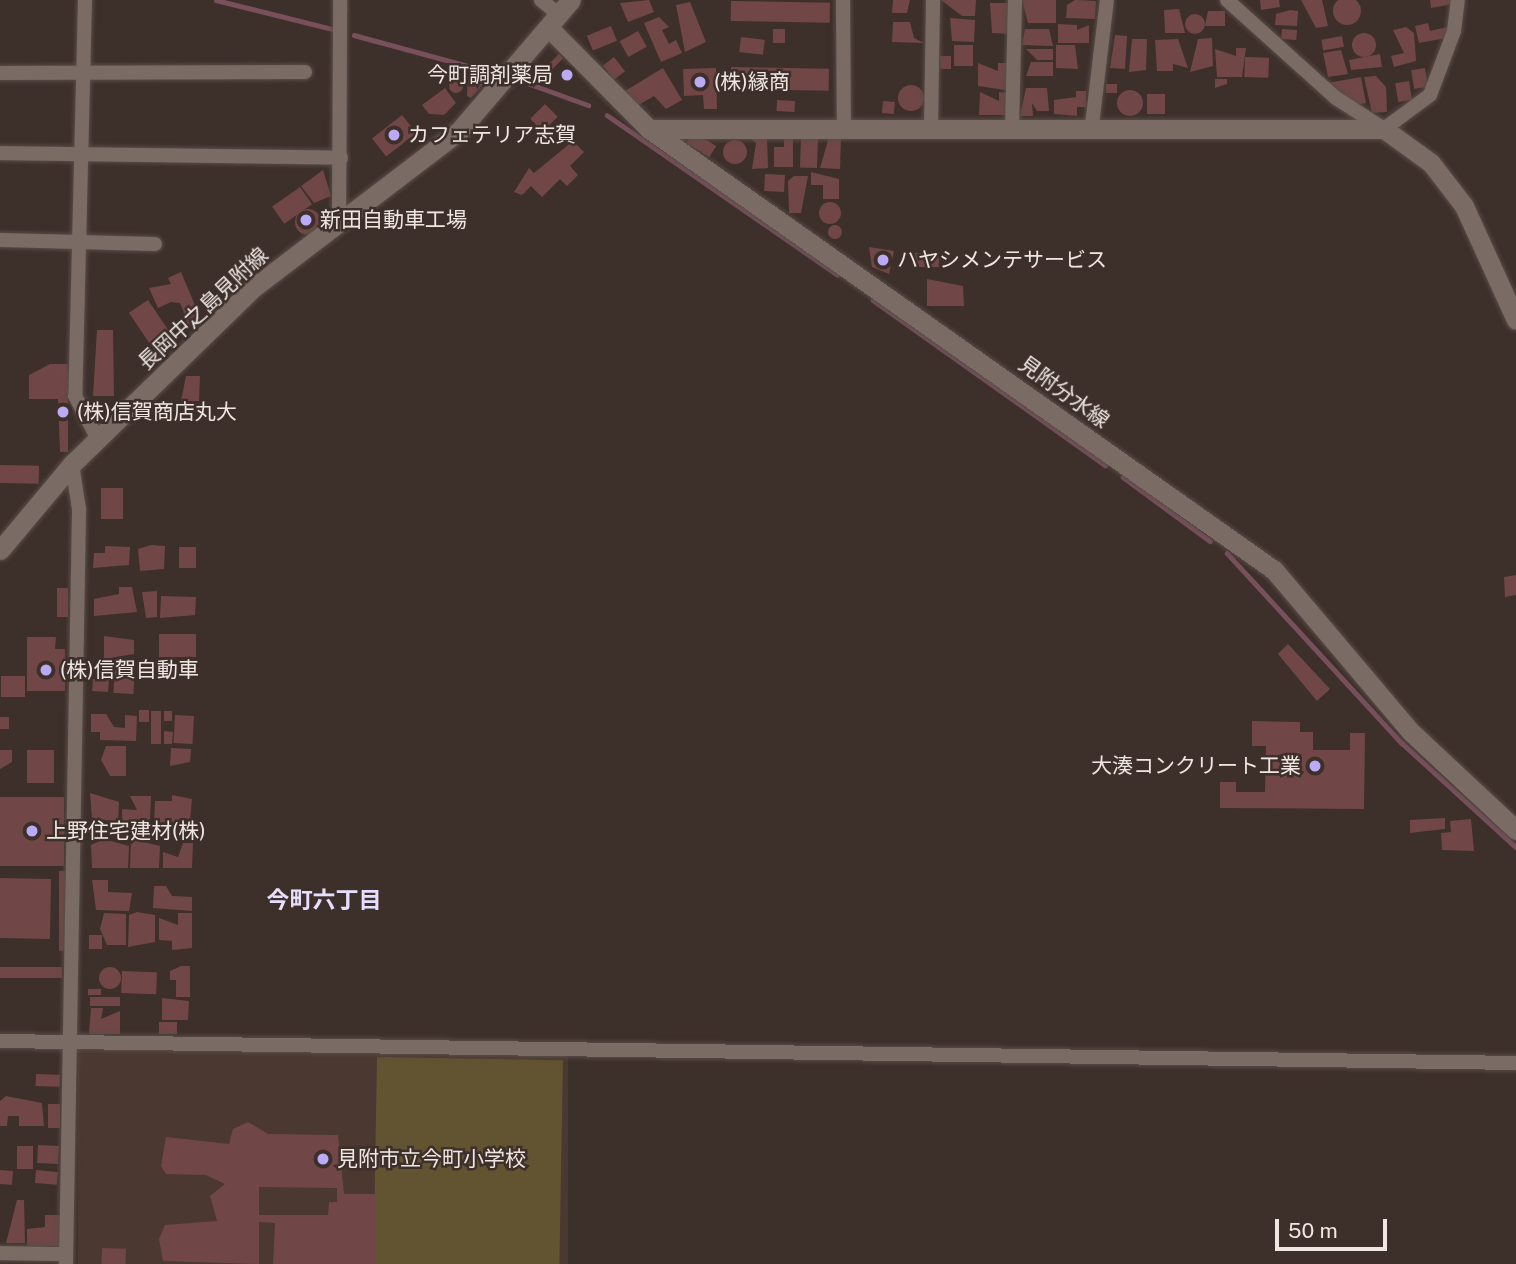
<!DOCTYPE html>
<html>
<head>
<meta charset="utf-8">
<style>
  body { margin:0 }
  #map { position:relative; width:1516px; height:1264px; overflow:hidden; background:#3d2f2a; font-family:"Public Sans","Noto Sans JP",sans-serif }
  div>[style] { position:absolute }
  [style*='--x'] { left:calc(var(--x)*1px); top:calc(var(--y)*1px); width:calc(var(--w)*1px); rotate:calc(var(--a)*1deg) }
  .built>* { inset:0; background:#4b3830; transform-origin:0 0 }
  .green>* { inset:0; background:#625331; transform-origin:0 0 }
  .stream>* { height:4.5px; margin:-2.25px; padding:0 2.25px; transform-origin:2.25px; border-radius:2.25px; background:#78505c }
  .building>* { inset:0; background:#704746; transform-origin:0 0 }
  .round { border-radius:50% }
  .roads { filter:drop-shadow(0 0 2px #594d48) drop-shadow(0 0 2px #594d48) }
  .street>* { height:14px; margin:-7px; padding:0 7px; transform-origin:7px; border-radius:7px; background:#7b6b65 }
  .secondary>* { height:19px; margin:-9.5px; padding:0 9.5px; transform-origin:9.5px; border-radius:9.5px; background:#7b6b65 }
  .dots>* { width:19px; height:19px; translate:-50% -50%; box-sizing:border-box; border:4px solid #3d2f2a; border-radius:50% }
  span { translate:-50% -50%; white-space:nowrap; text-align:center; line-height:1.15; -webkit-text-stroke:5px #3d2f2a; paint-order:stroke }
  .poi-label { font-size:21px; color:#efe6e2 }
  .right { translate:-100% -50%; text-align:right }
  .left { translate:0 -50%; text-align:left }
  .street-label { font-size:21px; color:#efe6e2 }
  .neighbourhood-label { font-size:23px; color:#e5dffd; font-weight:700 }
  .scale { position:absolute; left:1275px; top:1219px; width:112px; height:32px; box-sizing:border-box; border:4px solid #efe6e2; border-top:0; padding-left:9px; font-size:21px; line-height:24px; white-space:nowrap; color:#efe6e2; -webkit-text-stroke:5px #3d2f2a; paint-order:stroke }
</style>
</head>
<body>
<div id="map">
  <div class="built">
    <i style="left:78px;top:1050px;width:490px;height:214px"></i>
  </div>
  <div class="green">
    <i style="left:377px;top:1057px;width:186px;height:207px;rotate:1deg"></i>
  </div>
  <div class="stream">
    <i style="--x:216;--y:0;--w:120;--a:14"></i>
    <i style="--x:354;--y:35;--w:149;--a:15.2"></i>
    <i style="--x:530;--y:84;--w:62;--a:19.9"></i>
    <i style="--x:607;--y:115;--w:280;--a:34.7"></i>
    <i style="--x:873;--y:300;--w:285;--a:35.4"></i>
    <i style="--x:1123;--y:477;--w:108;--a:36.3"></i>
    <i style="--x:1227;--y:553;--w:258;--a:47.4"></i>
    <i style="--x:1402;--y:743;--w:154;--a:42.4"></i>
  </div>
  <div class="building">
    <i class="round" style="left:1333px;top:-3px;width:28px;height:28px"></i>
    <i style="clip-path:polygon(649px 0,654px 12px,628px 22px,620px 3px)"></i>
    <i style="clip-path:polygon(893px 0,910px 0,907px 13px,892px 13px)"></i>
    <i style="clip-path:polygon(941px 0,976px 0,975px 16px,962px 16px)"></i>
    <i style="clip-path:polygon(1022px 0,1056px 0,1056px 23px,1028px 23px)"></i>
    <i style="clip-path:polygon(1075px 0,1096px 1px,1095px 19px,1066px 18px,1067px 5px)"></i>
    <i style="clip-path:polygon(1260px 0,1279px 0,1280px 7px,1261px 10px)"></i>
    <i style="clip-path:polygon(1301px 0,1322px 0,1328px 26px,1316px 28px)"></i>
    <i style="clip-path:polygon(1430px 0,1452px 0,1453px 4px,1431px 8px)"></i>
    <i style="left:731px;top:1px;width:99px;height:20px;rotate:1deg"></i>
    <i style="clip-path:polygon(690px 2px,706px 42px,685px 52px,676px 5px)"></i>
    <i style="clip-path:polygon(990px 3px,1011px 3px,1010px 34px,992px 33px)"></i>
    <i style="clip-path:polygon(1179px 9px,1185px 33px,1165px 33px,1164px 10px)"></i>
    <i style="clip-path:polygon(1290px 10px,1298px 11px,1297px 26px,1275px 25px,1276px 14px)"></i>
    <i style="clip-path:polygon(1208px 11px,1225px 11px,1225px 26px,1205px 26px)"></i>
    <i class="round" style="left:1185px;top:14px;width:20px;height:20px"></i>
    <i style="clip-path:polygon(659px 17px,669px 27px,662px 30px,669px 44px,676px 40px,682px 53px,661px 62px,644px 23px)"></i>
    <i style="clip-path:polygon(950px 18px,975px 20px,974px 42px,952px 41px)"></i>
    <i style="clip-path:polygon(893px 22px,910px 22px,914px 38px,924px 43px,892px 42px)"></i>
    <i style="clip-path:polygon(1428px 23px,1430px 31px,1447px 27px,1446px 38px,1419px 43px,1415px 26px)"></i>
    <i style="clip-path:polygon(1058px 24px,1077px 25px,1077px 30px,1089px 25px,1089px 43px,1058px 43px)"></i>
    <i style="left:611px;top:26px;width:16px;height:26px;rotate:68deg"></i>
    <i style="clip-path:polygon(1406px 27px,1414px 33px,1416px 61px,1394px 67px,1391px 56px,1404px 53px,1393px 30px)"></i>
    <i style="left:773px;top:29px;width:12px;height:14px"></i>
    <i style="clip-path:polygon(1025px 29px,1049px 29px,1053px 46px,1022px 45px)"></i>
    <i style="left:1282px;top:29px;width:15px;height:10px;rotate:4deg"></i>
    <i style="left:638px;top:31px;width:18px;height:21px;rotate:61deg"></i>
    <i class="round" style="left:1352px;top:33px;width:24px;height:24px"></i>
    <i style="clip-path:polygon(1115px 35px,1127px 36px,1125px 69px,1110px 68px)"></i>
    <i style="left:1342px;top:36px;width:11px;height:21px;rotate:80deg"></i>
    <i style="left:741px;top:37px;width:24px;height:15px;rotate:7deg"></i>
    <i style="clip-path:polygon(1212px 38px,1213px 66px,1190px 72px,1198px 39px)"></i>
    <i style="clip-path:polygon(1132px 39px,1147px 39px,1146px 70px,1129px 72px)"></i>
    <i style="clip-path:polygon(1178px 39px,1188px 68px,1173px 64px,1173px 71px,1157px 71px,1155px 40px)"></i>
    <i style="left:954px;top:45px;width:19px;height:21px"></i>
    <i style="clip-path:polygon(1056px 45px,1075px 45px,1078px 69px,1056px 68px)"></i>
    <i style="clip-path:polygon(1236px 48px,1246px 48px,1242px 77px,1217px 77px,1215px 49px,1236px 56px)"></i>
    <i style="clip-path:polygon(1026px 49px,1053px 49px,1053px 60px,1037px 60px)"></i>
    <i style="clip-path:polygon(1341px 50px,1348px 74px,1328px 77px,1323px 53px)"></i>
    <i style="left:559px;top:54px;width:6px;height:24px;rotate:45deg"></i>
    <i style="clip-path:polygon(1380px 54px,1382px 67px,1351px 70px,1349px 60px)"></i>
    <i style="left:940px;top:56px;width:11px;height:13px"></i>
    <i style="left:614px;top:57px;width:18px;height:14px;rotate:52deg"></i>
    <i style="left:1245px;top:57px;width:24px;height:20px;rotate:2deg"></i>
    <i style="clip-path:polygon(1031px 62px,1053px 62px,1053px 76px,1026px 76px)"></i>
    <i style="clip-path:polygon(978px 63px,998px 71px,998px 63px,1010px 63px,1005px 90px,978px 86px)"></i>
    <i style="left:731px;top:67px;width:98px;height:22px;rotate:1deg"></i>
    <i style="clip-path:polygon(663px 68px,682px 100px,666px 109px,654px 96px,635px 107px,625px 91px)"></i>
    <i style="clip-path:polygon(716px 68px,717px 109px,704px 109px,703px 95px,684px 96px,683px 69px)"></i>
    <i style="left:1425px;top:68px;width:19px;height:14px;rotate:81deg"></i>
    <i style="clip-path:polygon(468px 76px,485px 82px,471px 98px,467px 96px)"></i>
    <i style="clip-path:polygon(1376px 76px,1386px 87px,1387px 112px,1372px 113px,1364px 77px)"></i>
    <i style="clip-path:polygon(1361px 77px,1366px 103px,1357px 105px,1327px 83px)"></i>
    <i style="clip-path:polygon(1215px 79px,1227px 79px,1227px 84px,1215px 88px)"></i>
    <i class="round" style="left:449px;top:79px;width:14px;height:14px"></i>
    <i style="left:1409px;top:81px;width:19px;height:14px;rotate:81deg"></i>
    <i style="left:1106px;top:84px;width:11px;height:9px"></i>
    <i class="round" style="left:898px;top:85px;width:26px;height:26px"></i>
    <i style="clip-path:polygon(445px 88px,456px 103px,444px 115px,429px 114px,422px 105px)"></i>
    <i style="clip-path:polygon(1026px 88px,1047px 88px,1049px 111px,1037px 111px,1032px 103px,1033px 116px,1020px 116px)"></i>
    <i class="round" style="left:1117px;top:90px;width:26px;height:26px"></i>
    <i style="clip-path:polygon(1076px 91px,1086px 91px,1086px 107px,1077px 107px,1077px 116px,1054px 114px,1054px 100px,1076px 97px)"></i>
    <i style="clip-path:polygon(980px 92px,999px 101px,999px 92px,1008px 93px,1006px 115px,979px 115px)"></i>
    <i style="left:1147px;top:94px;width:18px;height:20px"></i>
    <i style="left:777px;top:100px;width:18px;height:11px;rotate:3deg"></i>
    <i style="left:883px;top:101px;width:12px;height:12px;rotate:5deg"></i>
    <i style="left:545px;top:104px;width:18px;height:21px;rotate:45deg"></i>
    <i style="left:402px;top:115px;width:23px;height:38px;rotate:52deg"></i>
    <i style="left:693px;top:132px;width:27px;height:13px;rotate:31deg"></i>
    <i style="clip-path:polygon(784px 136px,793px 136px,793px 167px,774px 167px,774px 147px,784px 147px)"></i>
    <i style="clip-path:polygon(756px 137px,767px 137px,768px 168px,752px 169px,756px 143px,751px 139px)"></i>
    <i style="clip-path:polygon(829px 137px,841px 138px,840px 169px,820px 168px)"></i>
    <i style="left:818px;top:138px;width:30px;height:17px;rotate:92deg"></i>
    <i class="round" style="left:723px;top:140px;width:24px;height:24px"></i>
    <i style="clip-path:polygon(573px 141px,584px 152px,570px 166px,578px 175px,567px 186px,560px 179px,542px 197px,531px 186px,522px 195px,514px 192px,529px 168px,534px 173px)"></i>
    <i style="clip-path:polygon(323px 170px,331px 196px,314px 203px,301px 186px)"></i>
    <i style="clip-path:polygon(811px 172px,839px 179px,839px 199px,823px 199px,823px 185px,811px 185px)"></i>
    <i style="left:765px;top:174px;width:20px;height:17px;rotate:3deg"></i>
    <i style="clip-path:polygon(794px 176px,808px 176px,801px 213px,789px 213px,788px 181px)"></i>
    <i style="left:300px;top:187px;width:21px;height:34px;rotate:55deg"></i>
    <i class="round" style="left:819px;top:202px;width:22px;height:22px"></i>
    <i class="round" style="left:295px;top:209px;width:26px;height:26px"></i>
    <i class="round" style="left:828px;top:225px;width:14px;height:14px"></i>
    <i style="clip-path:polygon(869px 247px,894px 251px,889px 274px,872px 267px)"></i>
    <i style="left:915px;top:253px;width:24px;height:14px"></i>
    <i style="clip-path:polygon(181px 272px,197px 310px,185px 315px,180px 303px,171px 302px,158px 308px,149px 288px,171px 284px,168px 278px)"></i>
    <i style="clip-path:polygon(927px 279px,963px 286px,964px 306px,927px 306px)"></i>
    <i style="left:148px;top:300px;width:52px;height:23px;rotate:56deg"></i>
    <i style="left:195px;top:313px;width:13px;height:13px;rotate:72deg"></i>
    <i style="clip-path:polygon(97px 330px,113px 330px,114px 396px,93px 396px)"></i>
    <i style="clip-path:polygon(50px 364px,68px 364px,68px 452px,60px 452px,58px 399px,29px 399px,29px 375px)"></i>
    <i style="clip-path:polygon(186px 376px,200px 376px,199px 401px,181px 401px)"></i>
    <i style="left:0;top:465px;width:39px;height:18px;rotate:1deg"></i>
    <i style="left:101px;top:488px;width:22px;height:31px"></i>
    <i style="clip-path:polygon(151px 545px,165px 546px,164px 569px,140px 571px,138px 549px)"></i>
    <i style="clip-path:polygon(105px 546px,130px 547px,129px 565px,93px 568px,94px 553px,105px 553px)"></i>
    <i style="left:196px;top:547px;width:21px;height:17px;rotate:90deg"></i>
    <i style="clip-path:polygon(1516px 575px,1516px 595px,1505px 597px,1504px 577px)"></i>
    <i style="clip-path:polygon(119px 587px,132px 587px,137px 612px,94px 616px,94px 599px,119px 594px)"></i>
    <i style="left:57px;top:588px;width:11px;height:29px"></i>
    <i style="clip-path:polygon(157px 591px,157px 617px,146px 618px,142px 592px)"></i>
    <i style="clip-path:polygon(161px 596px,196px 597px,195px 615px,160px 618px)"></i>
    <i style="left:159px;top:634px;width:37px;height:23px"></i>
    <i style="clip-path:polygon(104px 636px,134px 640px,134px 654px,104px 659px)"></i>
    <i style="clip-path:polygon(27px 637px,56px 637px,55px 649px,65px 649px,65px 691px,27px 691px)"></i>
    <i style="clip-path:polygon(1288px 644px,1330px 689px,1317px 701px,1278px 654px)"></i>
    <i style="left:115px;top:663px;width:20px;height:30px;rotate:3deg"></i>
    <i style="left:1px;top:676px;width:24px;height:21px"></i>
    <i style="left:93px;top:679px;width:16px;height:12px;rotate:4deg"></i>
    <i style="left:139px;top:710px;width:10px;height:12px"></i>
    <i style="left:151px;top:711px;width:10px;height:33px"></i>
    <i style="left:164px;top:711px;width:8px;height:10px"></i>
    <i style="clip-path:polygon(91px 714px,106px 714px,114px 727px,125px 728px,125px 715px,137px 716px,136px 741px,100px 740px,100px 732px,91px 732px)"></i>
    <i style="left:175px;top:715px;width:19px;height:28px;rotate:3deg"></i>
    <i style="left:0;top:717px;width:9px;height:12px"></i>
    <i style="clip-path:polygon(1252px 721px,1300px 722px,1300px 732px,1313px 732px,1313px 750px,1350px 750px,1350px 733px,1365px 733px,1364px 809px,1220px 808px,1220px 782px,1236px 782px,1236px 792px,1265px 792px,1266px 746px,1252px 746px)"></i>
    <i style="clip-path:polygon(164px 731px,173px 732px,172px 744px,164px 744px)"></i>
    <i style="clip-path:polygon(106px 746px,126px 746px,126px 776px,110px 776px,101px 760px)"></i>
    <i style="clip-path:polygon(171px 748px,191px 749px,190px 762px,170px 766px)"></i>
    <i style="clip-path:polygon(0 750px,12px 750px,12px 762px,0 769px)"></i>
    <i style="left:27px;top:750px;width:27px;height:33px"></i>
    <i style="clip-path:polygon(90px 793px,119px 802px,118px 822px,92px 818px)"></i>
    <i style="clip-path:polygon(172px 795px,192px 799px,190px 821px,154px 823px,155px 801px,172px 801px)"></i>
    <i style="clip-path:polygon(130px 796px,151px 796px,150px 822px,122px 822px,122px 809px,137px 810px)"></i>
    <i style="left:0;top:797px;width:64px;height:69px"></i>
    <i style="clip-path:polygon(1445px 818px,1445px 829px,1410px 833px,1410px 820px)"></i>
    <i style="clip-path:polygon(1471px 819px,1474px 851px,1442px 850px,1441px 833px,1451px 832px,1450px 821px)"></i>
    <i style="clip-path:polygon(104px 839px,129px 846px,128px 868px,92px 868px,91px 845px)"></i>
    <i style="clip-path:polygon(131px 839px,160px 846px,159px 868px,130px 868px)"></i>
    <i style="clip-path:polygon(183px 843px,193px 843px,192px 868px,163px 868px,163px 852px,178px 857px)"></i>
    <i style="left:59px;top:871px;width:6px;height:80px"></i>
    <i style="left:0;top:878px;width:51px;height:60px;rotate:1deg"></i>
    <i style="clip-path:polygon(92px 880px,108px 880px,108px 892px,132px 893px,129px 911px,96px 910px)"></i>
    <i style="clip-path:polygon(154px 886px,166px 886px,172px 896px,192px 897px,192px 911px,153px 908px)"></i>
    <i style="clip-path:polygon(137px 912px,155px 915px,155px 942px,128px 947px,129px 915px)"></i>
    <i style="clip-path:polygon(104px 913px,126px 914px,126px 945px,107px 945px,100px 929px)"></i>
    <i style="clip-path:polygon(178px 913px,192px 913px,192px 948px,172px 950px,172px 941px,159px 940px,159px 918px,178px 925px)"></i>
    <i style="left:89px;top:935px;width:13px;height:14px"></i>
    <i style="clip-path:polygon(181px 966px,190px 966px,190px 997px,176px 997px,176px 980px,170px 980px,170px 971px)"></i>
    <i style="left:0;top:967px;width:62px;height:11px"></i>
    <i class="round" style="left:99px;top:967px;width:22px;height:22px"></i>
    <i style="left:122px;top:971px;width:35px;height:22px;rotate:2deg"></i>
    <i style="left:88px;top:989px;width:13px;height:6px"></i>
    <i style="left:90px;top:997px;width:30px;height:9px"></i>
    <i style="clip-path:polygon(162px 998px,189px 1001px,188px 1020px,162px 1020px)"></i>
    <i style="clip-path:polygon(91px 1008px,103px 1008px,101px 1019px,120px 1011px,120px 1034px,89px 1034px)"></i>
    <i style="left:159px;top:1022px;width:18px;height:12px"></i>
    <i style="left:36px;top:1074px;width:24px;height:12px;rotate:2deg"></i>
    <i style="clip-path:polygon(6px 1096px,42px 1103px,44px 1126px,19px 1126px,19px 1116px,8px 1116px,7px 1126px,0 1126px,0 1101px)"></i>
    <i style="left:48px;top:1104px;width:12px;height:24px"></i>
    <i style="clip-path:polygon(evenodd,248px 1122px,268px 1134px,338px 1135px,344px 1194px,375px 1194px,375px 1264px,273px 1264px,275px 1223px,259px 1222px,259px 1264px,163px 1261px,159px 1239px,165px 1225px,217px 1221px,210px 1196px,225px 1184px,206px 1175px,166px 1174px,161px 1166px,166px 1137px,229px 1144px,233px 1129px,248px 1122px,259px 1187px,337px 1188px,337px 1202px,329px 1202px,328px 1215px,259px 1215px,259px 1187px)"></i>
    <i style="left:38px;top:1145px;width:21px;height:18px;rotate:3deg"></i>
    <i style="left:17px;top:1146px;width:16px;height:23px"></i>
    <i style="left:0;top:1170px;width:13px;height:14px;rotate:4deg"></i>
    <i style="left:36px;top:1170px;width:22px;height:13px;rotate:5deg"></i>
    <i style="clip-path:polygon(17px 1200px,24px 1200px,25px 1243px,6px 1243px)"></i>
    <i style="clip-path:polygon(45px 1215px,60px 1215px,60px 1246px,27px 1246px,27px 1229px,45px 1227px)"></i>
    <i style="left:102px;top:1248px;width:24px;height:16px;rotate:2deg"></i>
  </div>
  <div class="roads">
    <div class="street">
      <i style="--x:85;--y:0;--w:396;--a:91.4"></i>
      <i style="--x:75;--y:396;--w:49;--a:61.9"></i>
      <i style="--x:541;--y:0;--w:26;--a:39"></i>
      <i style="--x:843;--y:0;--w:130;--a:89.6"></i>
      <i style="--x:1227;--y:0;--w:147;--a:42"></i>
      <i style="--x:1336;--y:98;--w:57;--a:32.9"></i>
      <i style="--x:1384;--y:129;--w:57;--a:-36.5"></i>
      <i style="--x:1430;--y:95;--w:68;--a:-69.4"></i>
      <i style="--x:1454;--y:31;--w:31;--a:-83"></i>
      <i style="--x:0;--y:73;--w:305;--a:-0.2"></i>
      <i style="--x:1092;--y:125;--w:126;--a:-83.2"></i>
      <i style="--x:931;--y:129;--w:129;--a:-89.1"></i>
      <i style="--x:1012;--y:131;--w:131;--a:-88.7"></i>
      <i style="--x:0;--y:153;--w:341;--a:0.8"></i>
      <i style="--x:339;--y:223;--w:223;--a:-89.7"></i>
      <i style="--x:0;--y:240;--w:155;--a:1.5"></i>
      <i style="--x:0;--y:1041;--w:1516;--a:0.83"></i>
      <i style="--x:0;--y:1253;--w:66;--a:0.9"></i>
      <i style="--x:66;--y:1264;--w:755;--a:-89.01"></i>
      <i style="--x:79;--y:509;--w:46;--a:-98.8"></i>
    </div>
    <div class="secondary">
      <i style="--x:551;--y:30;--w:139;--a:45.3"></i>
      <i style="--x:649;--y:129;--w:765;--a:35.21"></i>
      <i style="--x:1274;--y:570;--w:212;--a:49.8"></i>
      <i style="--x:1411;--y:732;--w:144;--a:43"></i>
      <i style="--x:649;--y:129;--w:735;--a:0"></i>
      <i style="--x:1384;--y:129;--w:58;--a:35.9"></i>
      <i style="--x:1431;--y:163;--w:54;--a:52.5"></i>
      <i style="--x:1464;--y:206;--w:125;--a:65.5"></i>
      <i style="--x:0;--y:550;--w:112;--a:-50.1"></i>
      <i style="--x:72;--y:464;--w:252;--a:-44.2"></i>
      <i style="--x:253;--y:288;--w:259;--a:-37.3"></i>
      <i style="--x:459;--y:131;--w:172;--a:-49.5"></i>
    </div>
  </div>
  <div class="dots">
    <i style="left:567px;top:75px;background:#bbaaf6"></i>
    <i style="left:700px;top:82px;background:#bbaaf6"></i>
    <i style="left:394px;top:135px;background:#bbaaf6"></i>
    <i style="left:306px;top:220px;background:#bbaaf6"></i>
    <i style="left:883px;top:260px;background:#bbaaf6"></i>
    <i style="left:63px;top:412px;background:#bbaaf6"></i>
    <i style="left:46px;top:670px;background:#bbaaf6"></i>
    <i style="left:1315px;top:766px;background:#bbaaf6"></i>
    <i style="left:32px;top:831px;background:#bbaaf6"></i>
    <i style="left:323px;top:1159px;background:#bbaaf6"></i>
  </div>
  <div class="poi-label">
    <span class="right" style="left:553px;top:75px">今町調剤薬局</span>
    <span class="left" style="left:714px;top:82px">(株)縁商</span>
    <span class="left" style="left:408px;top:135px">カフェテリア志賀</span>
    <span class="left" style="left:320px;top:220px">新田自動車工場</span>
    <span class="left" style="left:897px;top:260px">ハヤシメンテサービス</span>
    <span class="left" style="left:77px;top:412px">(株)信賀商店丸大</span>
    <span class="left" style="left:60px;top:670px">(株)信賀自動車</span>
    <span class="right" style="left:1301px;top:766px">大湊コンクリート工業</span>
    <span class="left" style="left:46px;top:831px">上野住宅建材(株)</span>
    <span class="left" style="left:337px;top:1159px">見附市立今町小学校</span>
  </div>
  <div class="street-label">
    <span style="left:203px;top:309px;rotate:-43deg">長岡中之島見附線</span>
    <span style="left:1064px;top:392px;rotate:36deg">見附分水線</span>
  </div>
  <div class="neighbourhood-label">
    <span style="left:324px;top:900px">今町六丁目</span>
  </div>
  <div class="scale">50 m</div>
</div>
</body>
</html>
